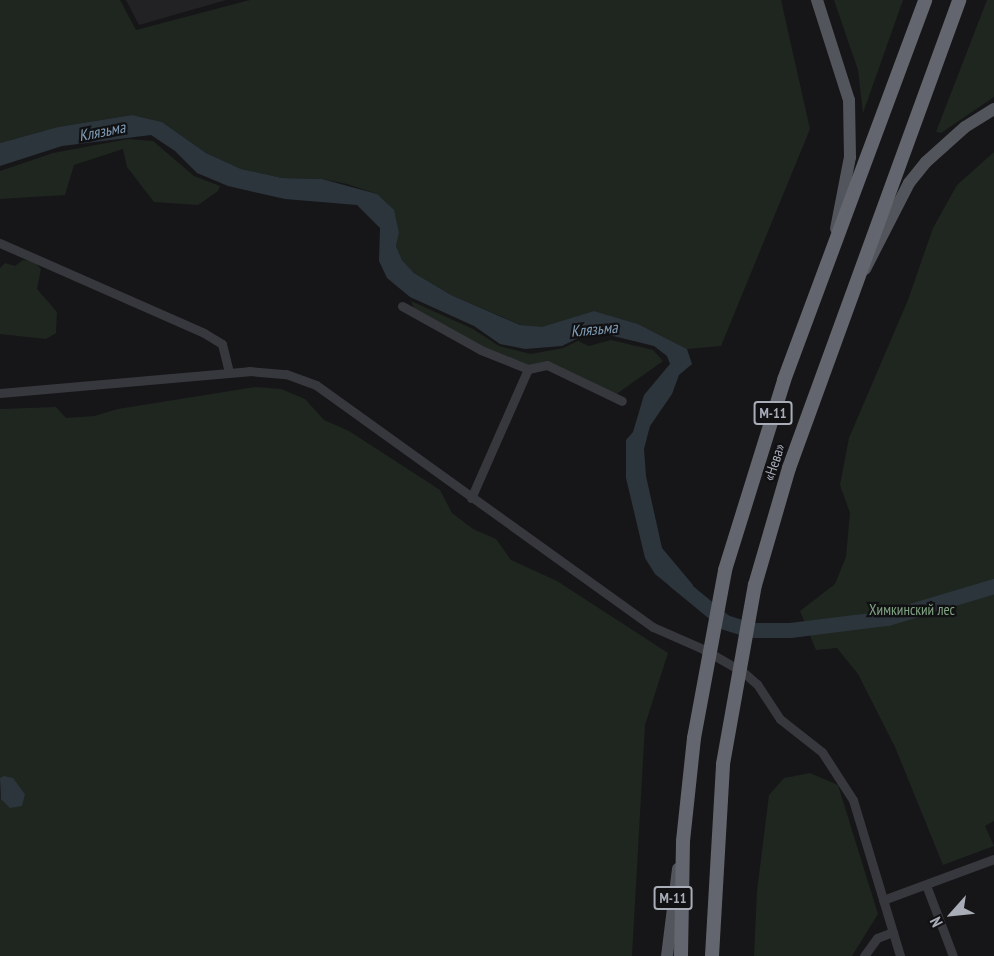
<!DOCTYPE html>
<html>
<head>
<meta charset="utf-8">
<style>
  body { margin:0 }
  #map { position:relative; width:994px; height:956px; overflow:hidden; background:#161618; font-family:"PT Sans Narrow",sans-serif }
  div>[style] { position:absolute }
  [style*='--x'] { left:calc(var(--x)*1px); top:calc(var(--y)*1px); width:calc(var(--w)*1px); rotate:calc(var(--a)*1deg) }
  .built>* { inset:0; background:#222225 }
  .green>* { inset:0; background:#1e261f }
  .water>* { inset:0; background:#2c353c }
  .river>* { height:15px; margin:-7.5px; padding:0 7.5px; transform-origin:7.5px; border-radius:7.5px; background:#2c353c }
  .minor>* { height:9px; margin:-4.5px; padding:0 4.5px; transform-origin:4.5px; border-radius:4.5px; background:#37383d }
  .major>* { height:12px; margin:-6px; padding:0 6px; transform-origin:6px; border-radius:6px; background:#53555c }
  .highway>* { height:14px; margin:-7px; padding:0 7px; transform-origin:7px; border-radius:7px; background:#63666e }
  span { translate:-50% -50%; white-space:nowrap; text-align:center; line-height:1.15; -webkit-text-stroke:4.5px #111113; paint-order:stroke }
  .shield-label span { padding:2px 4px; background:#111113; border:2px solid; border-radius:4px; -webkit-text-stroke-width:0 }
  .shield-label { font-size:14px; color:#a8adb8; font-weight:700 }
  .street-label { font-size:15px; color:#a8adb8 }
  .park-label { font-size:15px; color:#7fa381 }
  .water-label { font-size:16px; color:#7f9bb3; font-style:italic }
  .north { position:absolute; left:922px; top:884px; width:60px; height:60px; -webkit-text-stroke:4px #111113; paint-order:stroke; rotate:243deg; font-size:16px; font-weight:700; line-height:24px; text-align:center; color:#a8adb8 }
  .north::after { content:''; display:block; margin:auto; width:21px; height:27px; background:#a8adb8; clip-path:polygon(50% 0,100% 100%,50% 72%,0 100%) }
</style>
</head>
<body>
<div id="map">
  <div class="built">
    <i style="clip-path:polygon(126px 0,226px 0,139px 25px)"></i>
  </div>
  <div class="green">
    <i style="clip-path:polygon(0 0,120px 0,136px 30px,250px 0,781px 0,810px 129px,721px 346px,687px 349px,638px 324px,594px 311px,542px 328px,521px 325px,451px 295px,414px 273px,402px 260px,396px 246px,399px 233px,377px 194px,347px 184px,322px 179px,282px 178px,241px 169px,206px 153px,162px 122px,132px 115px,58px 127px,0 143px)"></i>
    <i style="clip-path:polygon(834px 0,903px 0,863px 113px,858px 70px)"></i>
    <i style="clip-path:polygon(987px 0,994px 0,994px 97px,941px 133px,936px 132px)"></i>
    <i style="clip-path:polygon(128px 139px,153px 141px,194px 176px,220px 186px,218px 191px,198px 205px,154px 202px,127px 167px,123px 149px,74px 165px,65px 195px,0 199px,0 171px,53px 153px)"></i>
    <i style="clip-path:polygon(994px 152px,994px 821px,985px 826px,994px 846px,943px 865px,895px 747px,858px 674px,837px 648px,816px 650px,800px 611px,835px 584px,846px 557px,850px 513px,840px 485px,849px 438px,908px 300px,933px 228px,957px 185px)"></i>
    <i style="clip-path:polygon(23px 260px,34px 261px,41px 269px,37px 289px,57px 312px,56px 333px,46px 339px,0 334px,0 268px,5px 263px,15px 266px)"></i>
    <i style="clip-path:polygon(411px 301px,473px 329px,499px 346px,531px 354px,563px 348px,578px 341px,589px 346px,611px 340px,653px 350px,663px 361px,615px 395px,552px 365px,529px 365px,467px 340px,414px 309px)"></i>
    <i style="clip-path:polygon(255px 387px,281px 389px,305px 399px,324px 420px,349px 431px,440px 490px,452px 513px,473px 529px,496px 539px,511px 560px,557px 581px,668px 653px,645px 725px,632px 956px,0 956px,0 795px,1px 799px,25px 794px,12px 778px,0 778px,0 409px,56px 407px,66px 418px,94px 416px,118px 409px)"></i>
    <i style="clip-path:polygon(810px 773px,838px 785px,878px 914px,852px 956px,754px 956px,757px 891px,769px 795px,784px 778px)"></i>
  </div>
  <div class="water">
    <i style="clip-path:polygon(132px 115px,162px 122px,206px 153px,241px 169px,282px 178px,322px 179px,377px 194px,394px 210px,399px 233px,396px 246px,402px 260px,414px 273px,451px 295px,520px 325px,542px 327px,594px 311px,638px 324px,687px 349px,692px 364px,679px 375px,672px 394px,650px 426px,644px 449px,646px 476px,662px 548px,693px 585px,687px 600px,655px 574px,645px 558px,626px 478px,626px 440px,633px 432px,644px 395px,670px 364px,667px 356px,654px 346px,601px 333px,582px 336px,562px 346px,525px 349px,500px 344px,474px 326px,410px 297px,387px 278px,379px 261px,380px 228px,357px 205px,285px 199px,228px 186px,197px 173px,175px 151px,151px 135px,62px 146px,0 166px,0 143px,58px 127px)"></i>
    <i style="clip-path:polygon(4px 776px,13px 778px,25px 794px,22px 806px,10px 808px,1px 799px,0 778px)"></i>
  </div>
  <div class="river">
    <i style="--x:674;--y:580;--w:66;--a:39.5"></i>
    <i style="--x:725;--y:622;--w:25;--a:18"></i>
    <i style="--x:749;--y:630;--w:41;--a:0"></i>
    <i style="--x:790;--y:630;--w:98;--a:-7.1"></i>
    <i style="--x:887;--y:618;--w:112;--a:-16.7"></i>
  </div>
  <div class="minor">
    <i style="--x:0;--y:243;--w:223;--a:23.8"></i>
    <i style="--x:204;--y:333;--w:21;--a:31"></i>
    <i style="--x:222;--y:344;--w:30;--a:76"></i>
    <i style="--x:402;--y:306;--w:90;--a:29.1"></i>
    <i style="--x:481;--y:350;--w:51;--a:22"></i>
    <i style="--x:528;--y:369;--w:141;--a:113.8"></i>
    <i style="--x:528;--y:369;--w:19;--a:-12"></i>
    <i style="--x:547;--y:365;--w:83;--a:25.6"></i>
    <i style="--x:0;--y:393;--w:250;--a:-5"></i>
    <i style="--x:249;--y:371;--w:37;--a:5"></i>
    <i style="--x:286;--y:374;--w:32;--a:20"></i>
    <i style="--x:316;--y:385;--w:415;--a:35.7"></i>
    <i style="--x:653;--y:627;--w:55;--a:23.7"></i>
    <i style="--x:703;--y:649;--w:46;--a:29.9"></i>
    <i style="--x:743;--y:672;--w:18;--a:41"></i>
    <i style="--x:757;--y:684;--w:42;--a:56.7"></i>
    <i style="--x:780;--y:719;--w:53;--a:38.2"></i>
    <i style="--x:822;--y:752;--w:57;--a:57.1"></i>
    <i style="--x:853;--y:800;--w:163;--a:73.2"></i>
    <i style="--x:926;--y:885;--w:76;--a:69.2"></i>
    <i style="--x:883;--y:900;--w:118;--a:-20.3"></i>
    <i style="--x:864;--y:956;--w:22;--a:-54"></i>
    <i style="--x:877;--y:938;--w:17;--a:-21"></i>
  </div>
  <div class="major">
    <i style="--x:817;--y:0;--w:105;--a:72.3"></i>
    <i style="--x:849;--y:100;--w:57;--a:89"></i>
    <i style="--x:850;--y:157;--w:73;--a:101"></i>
    <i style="--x:865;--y:269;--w:97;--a:-62.9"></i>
    <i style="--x:909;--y:183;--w:27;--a:-51"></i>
    <i style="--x:926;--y:162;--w:52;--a:-41.9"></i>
    <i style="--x:965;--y:127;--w:34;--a:-32"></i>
    <i style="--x:667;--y:956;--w:88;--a:-82.8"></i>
  </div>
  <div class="highway">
    <i style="--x:681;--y:956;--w:115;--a:-89"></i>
    <i style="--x:683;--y:841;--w:104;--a:-83.9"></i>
    <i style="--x:694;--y:738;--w:171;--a:-79.5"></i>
    <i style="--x:725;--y:570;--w:199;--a:-72.7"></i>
    <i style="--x:784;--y:380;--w:405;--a:-69.6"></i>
    <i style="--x:712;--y:956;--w:192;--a:-86.7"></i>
    <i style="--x:723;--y:764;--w:182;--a:-79.9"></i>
    <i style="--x:755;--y:585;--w:122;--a:-73.8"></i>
    <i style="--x:789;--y:468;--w:498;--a:-70"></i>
  </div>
  <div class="shield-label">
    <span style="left:773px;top:413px">М-11</span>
    <span style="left:673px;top:898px">М-11</span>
  </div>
  <div class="street-label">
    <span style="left:774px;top:462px;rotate:-72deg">«Нева»</span>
  </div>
  <div class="park-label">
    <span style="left:912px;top:610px">Химкинский лес</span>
  </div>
  <div class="water-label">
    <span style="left:102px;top:131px;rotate:-11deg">Клязьма</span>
    <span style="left:594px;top:329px;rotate:-5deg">Клязьма</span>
  </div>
  <div class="north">N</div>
</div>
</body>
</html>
